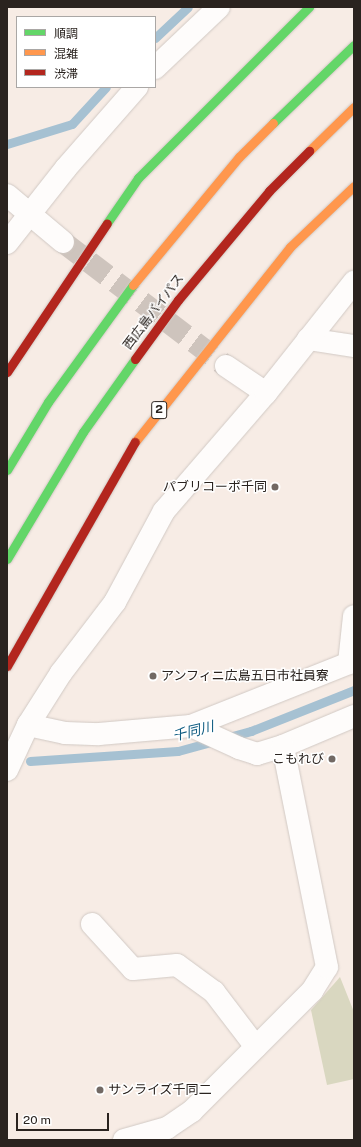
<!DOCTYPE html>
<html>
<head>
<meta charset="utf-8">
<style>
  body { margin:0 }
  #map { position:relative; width:361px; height:1147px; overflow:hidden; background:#f7ece5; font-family:"Public Sans","Noto Sans JP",sans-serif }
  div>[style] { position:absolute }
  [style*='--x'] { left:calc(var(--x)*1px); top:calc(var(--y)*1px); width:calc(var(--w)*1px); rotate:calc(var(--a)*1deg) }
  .green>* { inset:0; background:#d9d7c0 }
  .stream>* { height:9px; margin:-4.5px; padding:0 4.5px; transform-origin:4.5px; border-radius:4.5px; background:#a6c1d2 }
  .street-tunnel>* { height:22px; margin-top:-11px; transform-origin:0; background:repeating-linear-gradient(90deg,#cec4bd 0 22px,transparent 0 33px) }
  .roads { filter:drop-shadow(0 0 1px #d1c9c4) drop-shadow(0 0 1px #d1c9c4) }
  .street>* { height:22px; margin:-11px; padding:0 11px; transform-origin:11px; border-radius:11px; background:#fefcfb }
  .fast>* { height:9px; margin:-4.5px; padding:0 4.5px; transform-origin:4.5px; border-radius:4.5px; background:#63d668 }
  .slow>* { height:9px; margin:-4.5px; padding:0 4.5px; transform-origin:4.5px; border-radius:4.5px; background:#ff974d }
  .jam>* { height:9px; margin:-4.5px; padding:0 4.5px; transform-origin:4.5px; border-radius:4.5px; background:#b3261e }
  .dots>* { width:11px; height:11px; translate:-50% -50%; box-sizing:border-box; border:2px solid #fff; border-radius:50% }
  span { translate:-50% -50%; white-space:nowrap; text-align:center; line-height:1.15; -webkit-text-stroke:3px #fff; paint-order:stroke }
  .shield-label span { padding:1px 3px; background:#fff; border:1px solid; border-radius:3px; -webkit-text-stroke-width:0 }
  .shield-label { font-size:12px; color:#2a231f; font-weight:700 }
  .street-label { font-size:13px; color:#2a231f }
  .poi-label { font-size:13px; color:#2a231f }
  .right { translate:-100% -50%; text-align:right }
  .left { translate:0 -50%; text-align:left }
  .water-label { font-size:14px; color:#0e5b80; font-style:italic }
  .frame { position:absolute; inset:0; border:8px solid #2a231f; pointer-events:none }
  .legend { position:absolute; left:16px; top:16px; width:140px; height:72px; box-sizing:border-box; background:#fff; border:1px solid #aaa7a5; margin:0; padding:5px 7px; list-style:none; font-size:12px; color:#2a231f }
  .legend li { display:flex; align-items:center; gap:8px; height:20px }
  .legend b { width:20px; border:1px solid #aaa7a5 }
  .scale { position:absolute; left:16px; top:1113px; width:93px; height:18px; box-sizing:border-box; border:2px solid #2a231f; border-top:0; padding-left:5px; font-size:12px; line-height:14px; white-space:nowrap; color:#2a231f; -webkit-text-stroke:3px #fff; paint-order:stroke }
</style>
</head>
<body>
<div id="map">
  <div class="green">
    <i style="clip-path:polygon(340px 977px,354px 1012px,354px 1079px,327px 1085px,311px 1010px)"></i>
  </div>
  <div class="stream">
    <i style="--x:155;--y:38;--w:45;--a:-43.2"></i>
    <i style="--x:7;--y:144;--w:68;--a:-17.1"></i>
    <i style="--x:72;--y:124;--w:50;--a:-47.4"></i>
    <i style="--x:30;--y:761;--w:148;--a:-3.9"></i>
    <i style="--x:178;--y:751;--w:76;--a:-15.3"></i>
    <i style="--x:251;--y:731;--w:111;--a:-21.7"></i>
  </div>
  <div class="street-tunnel">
    <i style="--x:63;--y:242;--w:205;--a:37.3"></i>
  </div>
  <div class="roads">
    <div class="street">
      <i style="--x:155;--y:68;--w:88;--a:-43.6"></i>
      <i style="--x:7;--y:195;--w:73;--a:40"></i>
      <i style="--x:7;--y:243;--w:95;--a:-51.8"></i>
      <i style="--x:66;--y:168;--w:108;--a:-48.8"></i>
      <i style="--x:308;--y:339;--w:47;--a:8.7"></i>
      <i style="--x:226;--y:366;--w:48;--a:34"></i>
      <i style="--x:28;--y:725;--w:38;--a:12"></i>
      <i style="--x:65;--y:733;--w:34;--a:2"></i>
      <i style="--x:99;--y:734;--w:92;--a:-5"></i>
      <i style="--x:191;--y:726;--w:53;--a:24.6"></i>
      <i style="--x:239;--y:748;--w:19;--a:18"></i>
      <i style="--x:257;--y:754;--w:27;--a:-17"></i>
      <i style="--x:283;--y:746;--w:77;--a:-22.9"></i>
      <i style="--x:191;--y:726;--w:170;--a:-21.7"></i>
      <i style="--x:349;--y:663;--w:47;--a:-83.9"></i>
      <i style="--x:7;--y:770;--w:50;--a:-65"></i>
      <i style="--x:28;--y:725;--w:62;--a:-57.6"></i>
      <i style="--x:61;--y:673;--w:89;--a:-52.7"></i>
      <i style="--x:115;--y:602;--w:103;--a:-61.7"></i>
      <i style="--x:164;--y:511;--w:156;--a:-49.2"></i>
      <i style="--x:266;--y:393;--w:142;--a:-51.6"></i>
      <i style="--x:92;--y:924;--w:61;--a:47.7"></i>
      <i style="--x:133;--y:969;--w:44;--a:-5.2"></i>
      <i style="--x:177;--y:965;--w:46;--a:36.1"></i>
      <i style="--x:214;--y:992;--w:69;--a:52.6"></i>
      <i style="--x:124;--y:1140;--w:45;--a:-15.6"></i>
      <i style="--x:167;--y:1128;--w:30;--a:-34"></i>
      <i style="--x:192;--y:1111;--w:170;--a:-45"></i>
      <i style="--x:312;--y:991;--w:28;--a:-58"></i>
      <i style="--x:327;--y:967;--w:225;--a:-101.3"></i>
    </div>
    <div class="fast">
      <i style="--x:273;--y:123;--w:112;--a:-43.9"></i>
      <i style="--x:107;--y:223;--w:55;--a:-55.4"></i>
      <i style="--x:138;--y:178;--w:242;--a:-45"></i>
      <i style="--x:7;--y:470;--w:79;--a:-58.9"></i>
      <i style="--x:48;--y:402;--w:145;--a:-54"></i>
      <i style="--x:7;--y:559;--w:148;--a:-59.1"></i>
      <i style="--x:83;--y:432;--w:90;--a:-54.5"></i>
    </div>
    <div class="slow">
      <i style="--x:309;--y:151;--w:63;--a:-44.4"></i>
      <i style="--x:133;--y:285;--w:166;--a:-50.4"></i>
      <i style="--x:239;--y:157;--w:48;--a:-45"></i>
      <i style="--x:135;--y:442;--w:249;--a:-51.5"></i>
      <i style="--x:290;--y:247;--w:88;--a:-43.6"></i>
    </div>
    <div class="jam">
      <i style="--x:135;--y:359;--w:73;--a:-53.9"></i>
      <i style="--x:178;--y:300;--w:142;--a:-50.1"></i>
      <i style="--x:269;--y:191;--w:57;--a:-45"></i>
      <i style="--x:7;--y:372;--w:179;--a:-56.1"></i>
      <i style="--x:7;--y:666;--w:258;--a:-60.3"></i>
    </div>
  </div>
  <div class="dots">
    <i style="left:275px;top:487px;background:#726964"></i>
    <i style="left:153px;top:676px;background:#726964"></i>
    <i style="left:332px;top:759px;background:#726964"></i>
    <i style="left:100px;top:1090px;background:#726964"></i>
  </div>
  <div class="shield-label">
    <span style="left:159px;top:410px">2</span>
  </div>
  <div class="street-label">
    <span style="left:154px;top:312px;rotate:-53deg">西広島バイパス</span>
  </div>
  <div class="poi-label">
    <span class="right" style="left:267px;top:487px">パブリコーポ千同</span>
    <span class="left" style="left:161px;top:676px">アンフィニ広島五日市社員寮</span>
    <span class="right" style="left:324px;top:759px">こもれび</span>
    <span class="left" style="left:108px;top:1090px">サンライズ千同二</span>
  </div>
  <div class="water-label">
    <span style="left:193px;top:731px;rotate:-14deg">千同川</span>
  </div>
  <div class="frame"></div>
  <ul class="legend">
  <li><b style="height:5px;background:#63d668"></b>順調</li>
  <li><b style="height:5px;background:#ff974d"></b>混雑</li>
  <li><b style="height:5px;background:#b3261e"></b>渋滞</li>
  </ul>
  <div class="scale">20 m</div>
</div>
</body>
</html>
